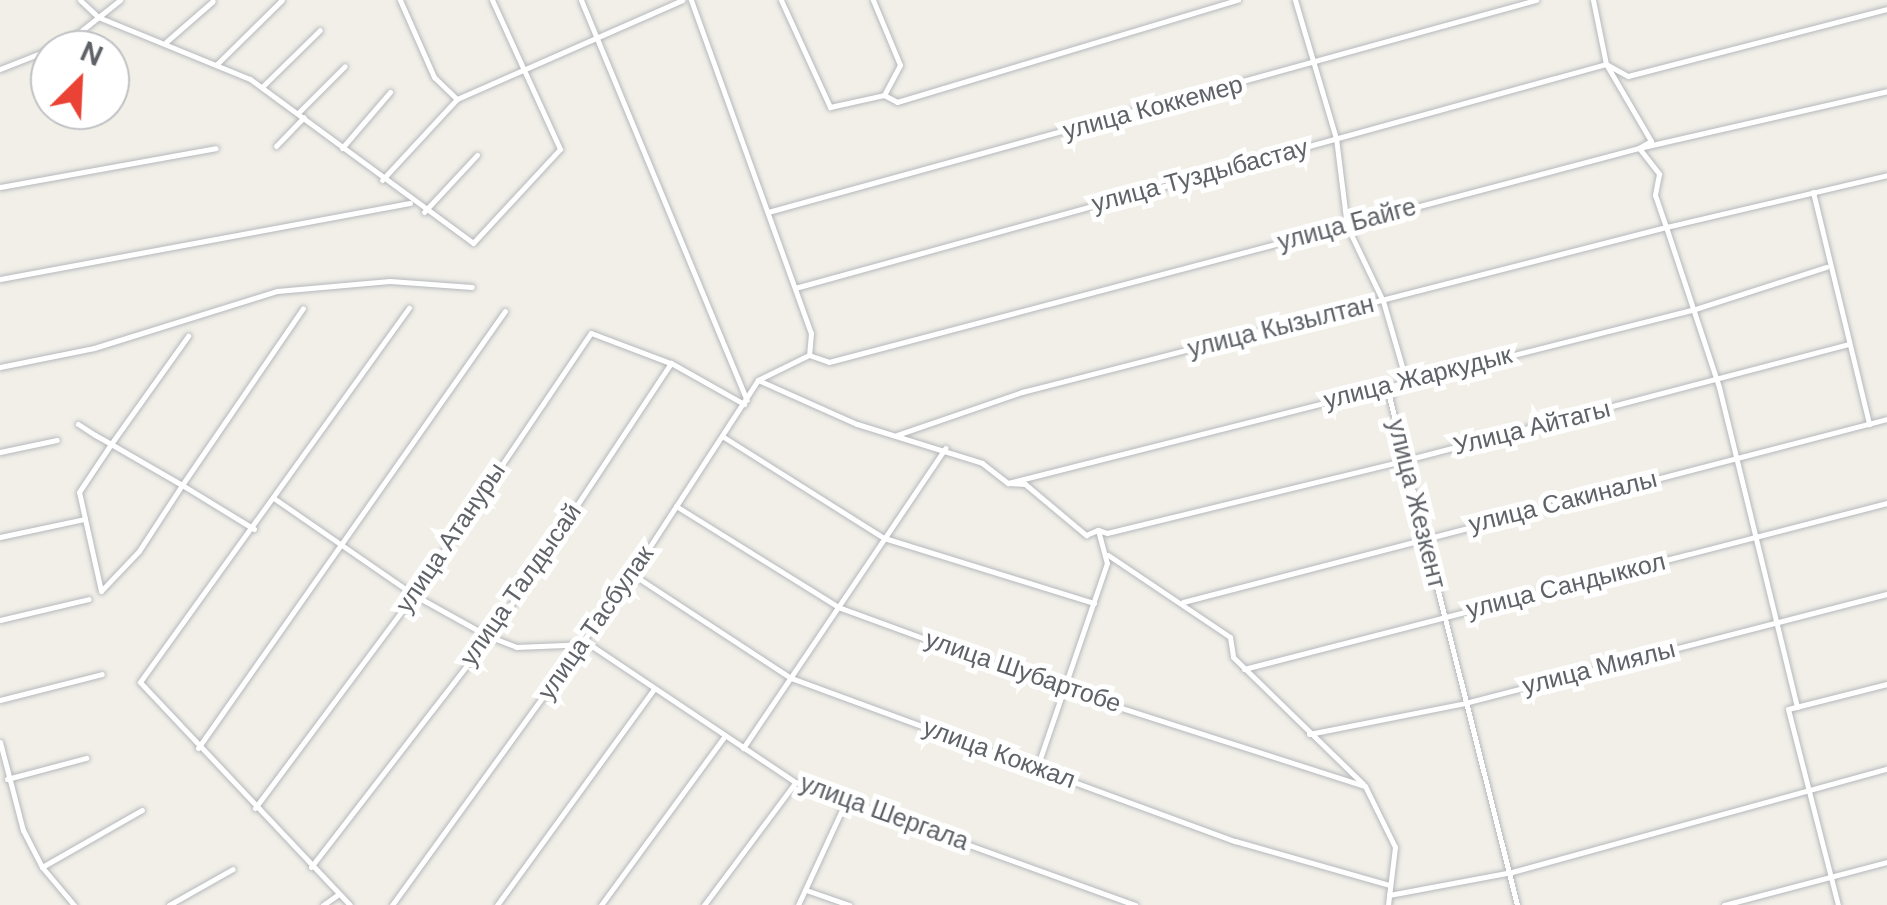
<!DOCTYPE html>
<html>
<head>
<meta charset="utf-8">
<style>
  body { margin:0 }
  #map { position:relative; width:1887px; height:905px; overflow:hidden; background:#f1efe8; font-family:"DM Sans",sans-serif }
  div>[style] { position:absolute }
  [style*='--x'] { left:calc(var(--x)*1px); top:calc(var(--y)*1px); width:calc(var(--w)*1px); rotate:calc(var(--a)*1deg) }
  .roads { filter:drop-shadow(0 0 2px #b5b8bc) drop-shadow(0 0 2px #b5b8bc) }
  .minor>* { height:5px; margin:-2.5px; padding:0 2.5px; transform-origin:2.5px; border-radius:2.5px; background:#fff }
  span { translate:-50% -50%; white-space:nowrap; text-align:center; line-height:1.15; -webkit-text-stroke:10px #fff; paint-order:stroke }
  .street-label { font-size:25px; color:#5f6368 }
  .north { position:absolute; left:30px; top:30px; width:100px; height:100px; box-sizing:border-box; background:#fff; border:2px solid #bfc1c3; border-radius:50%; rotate:24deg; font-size:28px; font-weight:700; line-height:40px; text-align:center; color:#5f6368 }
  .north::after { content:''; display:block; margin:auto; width:35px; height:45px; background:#ea4335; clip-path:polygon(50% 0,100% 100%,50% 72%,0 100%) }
</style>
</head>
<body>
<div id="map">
  <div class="roads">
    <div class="minor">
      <i style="--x:80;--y:0;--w:25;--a:43"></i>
      <i style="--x:98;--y:17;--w:164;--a:22.2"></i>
      <i style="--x:250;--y:79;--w:277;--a:36.3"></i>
      <i style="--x:473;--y:243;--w:128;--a:-47.2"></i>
      <i style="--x:560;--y:149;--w:164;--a:-114.5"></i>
      <i style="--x:400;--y:0;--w:84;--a:66.2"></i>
      <i style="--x:434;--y:77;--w:32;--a:44"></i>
      <i style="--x:581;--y:0;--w:433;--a:67.5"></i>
      <i style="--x:691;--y:0;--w:354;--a:70.2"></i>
      <i style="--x:811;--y:333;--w:22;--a:95"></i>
      <i style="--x:781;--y:0;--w:118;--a:65.4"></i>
      <i style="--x:830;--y:107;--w:55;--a:-12.5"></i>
      <i style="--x:884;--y:95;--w:15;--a:28"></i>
      <i style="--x:897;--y:102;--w:356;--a:-16.7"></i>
      <i style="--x:873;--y:0;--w:70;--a:67.4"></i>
      <i style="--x:900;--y:65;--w:34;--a:118"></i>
      <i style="--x:1295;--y:0;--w:144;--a:73.5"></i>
      <i style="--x:1336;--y:138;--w:89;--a:82.9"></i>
      <i style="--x:1347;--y:226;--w:83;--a:64.4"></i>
      <i style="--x:1383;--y:301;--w:82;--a:73.8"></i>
      <i style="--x:1406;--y:380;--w:23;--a:137"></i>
      <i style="--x:1389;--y:396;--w:525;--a:75.88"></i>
      <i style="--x:1593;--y:0;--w:65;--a:78.5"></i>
      <i style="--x:1606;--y:64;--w:25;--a:29"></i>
      <i style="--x:1628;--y:76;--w:268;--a:-14.5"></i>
      <i style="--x:166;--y:42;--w:62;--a:-41.1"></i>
      <i style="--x:217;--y:64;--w:91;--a:-44.6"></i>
      <i style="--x:0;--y:69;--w:71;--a:-21.5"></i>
      <i style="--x:66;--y:43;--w:69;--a:-38.5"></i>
      <i style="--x:262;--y:87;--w:81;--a:-44.5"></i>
      <i style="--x:298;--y:113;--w:66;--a:-45"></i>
      <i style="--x:276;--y:146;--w:40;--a:-46"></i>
      <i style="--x:342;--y:148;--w:74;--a:-49.4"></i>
      <i style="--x:382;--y:180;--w:110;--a:-47.2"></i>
      <i style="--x:457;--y:99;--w:246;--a:-23.7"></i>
      <i style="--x:0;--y:187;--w:219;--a:-10.2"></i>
      <i style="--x:1813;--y:192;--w:239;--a:76.4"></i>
      <i style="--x:424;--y:212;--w:78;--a:-47.1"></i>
      <i style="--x:768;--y:212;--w:797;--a:-15.43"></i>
      <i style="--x:0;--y:279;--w:417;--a:-10.5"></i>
      <i style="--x:795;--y:288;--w:841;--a:-15.44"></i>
      <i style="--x:1606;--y:64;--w:89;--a:59.7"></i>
      <i style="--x:1651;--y:141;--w:14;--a:150"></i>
      <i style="--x:1639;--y:148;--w:33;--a:52"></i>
      <i style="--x:1659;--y:174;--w:21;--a:101"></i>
      <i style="--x:1655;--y:195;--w:34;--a:71"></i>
      <i style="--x:1666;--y:227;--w:665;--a:165.63"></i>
      <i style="--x:1022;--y:392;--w:132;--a:161"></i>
      <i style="--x:809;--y:355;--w:21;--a:19"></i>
      <i style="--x:829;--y:362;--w:838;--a:-14.8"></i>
      <i style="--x:1639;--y:148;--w:254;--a:-12.9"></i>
      <i style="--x:0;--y:367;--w:96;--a:-11.4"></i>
      <i style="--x:94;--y:348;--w:192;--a:-17.3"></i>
      <i style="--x:277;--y:291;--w:113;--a:-5.1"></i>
      <i style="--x:390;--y:281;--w:82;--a:4.2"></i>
      <i style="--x:758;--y:380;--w:108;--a:24"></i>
      <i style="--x:857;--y:424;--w:131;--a:17.3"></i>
      <i style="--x:982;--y:463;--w:33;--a:38"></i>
      <i style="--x:1008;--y:483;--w:17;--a:3"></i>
      <i style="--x:1025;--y:484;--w:80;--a:39.9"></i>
      <i style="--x:1086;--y:535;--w:13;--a:-23"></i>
      <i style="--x:1098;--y:530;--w:34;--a:75"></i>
      <i style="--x:1107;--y:563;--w:216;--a:108.9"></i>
      <i style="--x:78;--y:424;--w:20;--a:33"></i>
      <i style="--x:95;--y:435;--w:18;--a:29"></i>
      <i style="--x:111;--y:444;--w:82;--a:30"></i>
      <i style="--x:182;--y:485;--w:79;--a:123.1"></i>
      <i style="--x:139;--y:551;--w:55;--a:133.5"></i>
      <i style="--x:101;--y:591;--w:101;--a:-102.5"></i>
      <i style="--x:79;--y:492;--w:58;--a:-56.3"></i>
      <i style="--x:111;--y:444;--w:133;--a:-54.5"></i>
      <i style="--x:722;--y:436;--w:191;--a:32.2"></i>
      <i style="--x:884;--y:538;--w:220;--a:17.2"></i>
      <i style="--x:0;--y:452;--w:58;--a:-11.9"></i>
      <i style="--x:1008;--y:483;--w:709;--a:-14.21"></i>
      <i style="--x:1695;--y:309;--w:138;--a:-17.8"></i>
      <i style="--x:275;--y:499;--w:169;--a:34.6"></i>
      <i style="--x:414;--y:595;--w:85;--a:29"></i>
      <i style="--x:488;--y:636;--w:30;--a:21"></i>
      <i style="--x:516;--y:647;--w:73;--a:-2.4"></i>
      <i style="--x:589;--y:644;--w:248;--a:33.8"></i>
      <i style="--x:795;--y:782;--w:362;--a:19.9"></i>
      <i style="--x:676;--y:506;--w:191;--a:31.9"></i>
      <i style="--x:838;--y:607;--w:239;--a:20.1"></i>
      <i style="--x:1062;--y:689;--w:318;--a:17.8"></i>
      <i style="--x:1365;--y:786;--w:68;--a:63.8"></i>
      <i style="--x:1395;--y:847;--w:58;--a:96.9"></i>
      <i style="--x:254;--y:529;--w:84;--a:-148.6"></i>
      <i style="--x:182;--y:485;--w:214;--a:-55.6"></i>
      <i style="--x:1098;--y:530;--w:9;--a:18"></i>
      <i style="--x:1107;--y:533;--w:312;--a:-13.7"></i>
      <i style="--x:1410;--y:459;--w:454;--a:-14.7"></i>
      <i style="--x:0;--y:537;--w:87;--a:-12"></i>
      <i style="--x:1108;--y:555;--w:147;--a:33.9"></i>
      <i style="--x:1230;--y:637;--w:20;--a:81"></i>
      <i style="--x:1233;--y:657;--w:182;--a:44.3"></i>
      <i style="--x:632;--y:574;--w:190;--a:33.2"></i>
      <i style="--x:791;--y:678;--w:473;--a:20.2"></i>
      <i style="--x:1235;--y:841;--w:160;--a:15.9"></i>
      <i style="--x:1183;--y:602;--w:727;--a:-14.57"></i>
      <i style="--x:0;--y:620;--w:91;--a:-13.3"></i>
      <i style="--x:1244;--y:669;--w:664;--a:-14.48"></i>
      <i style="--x:0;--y:700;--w:105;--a:-14.3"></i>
      <i style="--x:1797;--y:707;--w:329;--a:-103.7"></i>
      <i style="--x:1719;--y:387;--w:169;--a:-108.3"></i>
      <i style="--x:1666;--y:227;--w:227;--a:-13.2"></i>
      <i style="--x:1309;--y:734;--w:159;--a:-11.2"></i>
      <i style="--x:1465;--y:703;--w:436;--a:-14.5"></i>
      <i style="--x:0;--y:742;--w:91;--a:75.4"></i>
      <i style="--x:23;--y:830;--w:42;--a:62.8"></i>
      <i style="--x:42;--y:867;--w:50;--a:49.9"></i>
      <i style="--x:198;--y:748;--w:534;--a:-54.91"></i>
      <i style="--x:743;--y:748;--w:362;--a:-56"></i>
      <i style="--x:7;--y:779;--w:82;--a:-14.9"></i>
      <i style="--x:255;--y:808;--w:266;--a:-53.3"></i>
      <i style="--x:414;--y:595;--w:316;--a:-56"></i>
      <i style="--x:591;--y:333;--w:85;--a:20.8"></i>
      <i style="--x:42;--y:867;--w:115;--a:-29.7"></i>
      <i style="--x:311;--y:867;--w:301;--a:-52.3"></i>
      <i style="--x:495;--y:629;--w:319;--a:-56.5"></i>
      <i style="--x:671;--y:363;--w:84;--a:29.3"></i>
      <i style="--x:806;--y:890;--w:46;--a:19.2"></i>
      <i style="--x:1389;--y:895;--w:125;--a:-10.6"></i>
      <i style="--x:1512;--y:872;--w:389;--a:-15.4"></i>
      <i style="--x:169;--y:905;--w:73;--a:-29.4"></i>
      <i style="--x:323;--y:905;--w:19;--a:-35"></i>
      <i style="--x:350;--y:905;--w:306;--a:-133.3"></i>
      <i style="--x:140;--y:682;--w:461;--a:-54.3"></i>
      <i style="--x:392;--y:905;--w:409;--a:-54.1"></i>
      <i style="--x:632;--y:574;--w:231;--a:-57"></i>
      <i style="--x:758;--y:380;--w:57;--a:-26.1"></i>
      <i style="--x:497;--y:905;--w:267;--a:-54"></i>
      <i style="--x:601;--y:905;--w:208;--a:-53.8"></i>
      <i style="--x:704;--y:905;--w:152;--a:-53.3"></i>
      <i style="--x:798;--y:905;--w:117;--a:-65.2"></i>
      <i style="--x:1724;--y:905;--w:169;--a:-14.8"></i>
      <i style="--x:1838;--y:905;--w:202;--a:-104.3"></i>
      <i style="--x:1788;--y:709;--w:102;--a:-14.2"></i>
    </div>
  </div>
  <div class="street-label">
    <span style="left:1153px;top:108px;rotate:-15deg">улица Коккемер</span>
    <span style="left:1200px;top:176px;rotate:-15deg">улица Туздыбастау</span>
    <span style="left:1347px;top:225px;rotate:-15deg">улица Байге</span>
    <span style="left:1281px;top:327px;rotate:-14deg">улица Кызылтан</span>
    <span style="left:1418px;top:378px;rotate:-14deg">улица Жаркудык</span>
    <span style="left:1532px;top:428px;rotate:-14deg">Улица Айтагы</span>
    <span style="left:1563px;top:502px;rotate:-14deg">улица Сакиналы</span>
    <span style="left:1416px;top:504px;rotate:76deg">улица Жезкент</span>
    <span style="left:451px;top:538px;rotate:-56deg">улица Атануры</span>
    <span style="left:521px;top:585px;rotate:-55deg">улица Талдысай</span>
    <span style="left:1566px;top:586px;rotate:-14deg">улица Сандыккол</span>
    <span style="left:596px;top:623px;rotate:-55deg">улица Тасбулак</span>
    <span style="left:1599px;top:668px;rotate:-14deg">улица Миялы</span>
    <span style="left:1023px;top:672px;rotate:19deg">улица Шубартобе</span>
    <span style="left:999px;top:754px;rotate:20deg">улица Кокжал</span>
    <span style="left:884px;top:813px;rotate:20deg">улица Шергала</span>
  </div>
  <div class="north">N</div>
</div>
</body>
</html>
